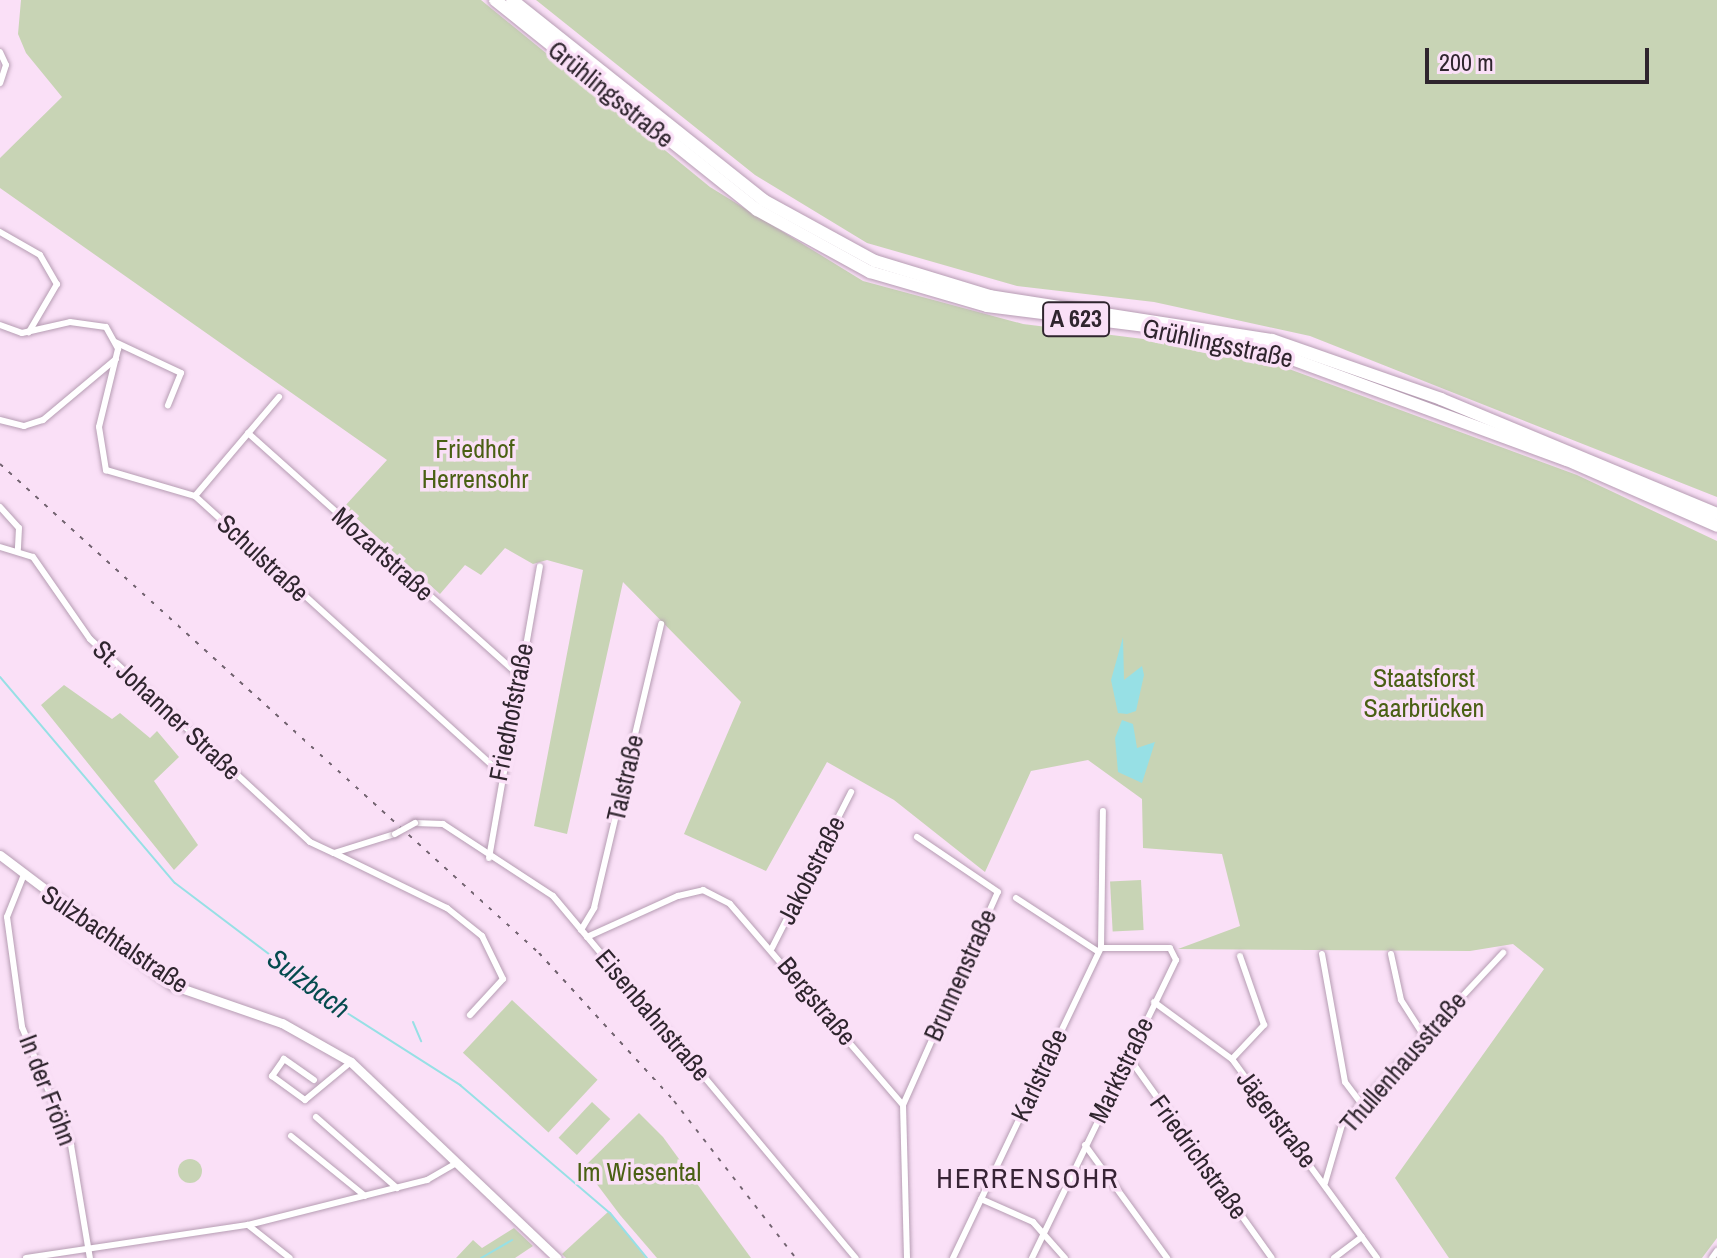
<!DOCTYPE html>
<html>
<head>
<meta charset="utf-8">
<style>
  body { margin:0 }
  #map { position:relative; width:1717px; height:1258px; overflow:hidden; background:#fae0f7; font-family:"Archivo Narrow",sans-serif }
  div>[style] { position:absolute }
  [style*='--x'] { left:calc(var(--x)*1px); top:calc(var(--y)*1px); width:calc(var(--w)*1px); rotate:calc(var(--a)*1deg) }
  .green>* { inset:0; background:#c8d4b5; transform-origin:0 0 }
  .round { border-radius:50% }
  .water>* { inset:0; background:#97e0e5 }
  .stream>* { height:2px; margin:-1px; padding:0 1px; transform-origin:1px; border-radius:1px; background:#97e0e5 }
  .roads { filter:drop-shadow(0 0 2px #b69db3) drop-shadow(0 0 2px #b69db3) }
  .minor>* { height:6px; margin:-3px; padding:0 3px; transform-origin:3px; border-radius:3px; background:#fff }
  .secondary>* { height:9px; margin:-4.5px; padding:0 4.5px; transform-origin:4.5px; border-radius:4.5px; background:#fff }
  .motorway>* { height:12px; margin:-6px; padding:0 6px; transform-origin:6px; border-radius:6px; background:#fff }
  .rail>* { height:2px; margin-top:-1px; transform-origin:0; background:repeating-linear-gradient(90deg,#71626f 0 4px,transparent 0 12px) }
  .bridges { filter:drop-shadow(0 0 2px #b69db3) drop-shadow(0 0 2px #b69db3) }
  .minor-bridge>* { height:6px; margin:-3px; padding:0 3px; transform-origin:3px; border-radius:3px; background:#fff }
  span { translate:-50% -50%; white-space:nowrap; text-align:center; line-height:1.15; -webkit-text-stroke:7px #fae0f7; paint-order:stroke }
  .shield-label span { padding:2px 6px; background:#fae0f7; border:2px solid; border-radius:6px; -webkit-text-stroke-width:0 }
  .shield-label { font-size:24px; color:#2f252e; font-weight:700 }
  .street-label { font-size:26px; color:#2f252e }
  .park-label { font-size:26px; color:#4a6014 }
  .water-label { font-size:28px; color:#054a4e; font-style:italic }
  .neighbourhood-label { font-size:28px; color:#372335; letter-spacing:2px }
  .scale { position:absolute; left:1425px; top:48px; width:224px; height:36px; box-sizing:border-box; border:4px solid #2f252e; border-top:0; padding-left:10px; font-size:24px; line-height:28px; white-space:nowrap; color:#2f252e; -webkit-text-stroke:6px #fae0f7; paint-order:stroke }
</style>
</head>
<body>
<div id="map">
  <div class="green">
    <i style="clip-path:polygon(21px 0,481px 0,710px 187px,863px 281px,1023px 324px,1240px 351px,1577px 475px,1717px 541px,1717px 1238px,1702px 1258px,1449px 1258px,1395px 1178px,1544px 969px,1513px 944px,1470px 951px,1178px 949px,1240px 926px,1222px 854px,1143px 848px,1142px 799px,1088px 760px,1031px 771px,985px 872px,894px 800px,827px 762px,766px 871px,684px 834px,741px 702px,623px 582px,567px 834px,534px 826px,583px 570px,547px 560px,533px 564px,505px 548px,481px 575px,465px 565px,440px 594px,344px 507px,387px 460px,0 188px,0 158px,62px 97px,26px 53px,18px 34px)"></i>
    <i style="clip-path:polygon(536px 0,1717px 0,1717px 497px,1310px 336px,1154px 302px,1017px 286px,867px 243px,755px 175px)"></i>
    <i style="clip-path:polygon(64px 685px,112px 719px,120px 713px,150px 738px,157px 731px,179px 757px,154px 781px,198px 845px,174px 870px,41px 705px)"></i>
    <i style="left:1141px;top:880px;width:50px;height:31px;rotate:87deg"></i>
    <i style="left:512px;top:1000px;width:117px;height:72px;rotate:43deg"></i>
    <i style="left:592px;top:1102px;width:25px;height:49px;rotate:43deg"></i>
    <i style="clip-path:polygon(639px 1113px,663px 1137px,751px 1258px,657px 1258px,620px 1215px,584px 1167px)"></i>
    <i class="round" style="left:178px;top:1159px;width:24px;height:24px"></i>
    <i style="clip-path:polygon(609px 1211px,646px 1258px,566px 1258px,562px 1254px)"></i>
    <i style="clip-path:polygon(514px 1228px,533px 1246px,515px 1258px,456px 1258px,473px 1240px,482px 1248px)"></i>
  </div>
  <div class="water">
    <i style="clip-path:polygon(1123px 637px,1124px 680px,1142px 666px,1144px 675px,1136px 711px,1127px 714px,1118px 713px,1111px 680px)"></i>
    <i style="clip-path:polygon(1122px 720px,1133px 724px,1137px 748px,1155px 742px,1142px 783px,1118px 772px,1115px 738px)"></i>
  </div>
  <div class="stream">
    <i style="--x:0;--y:677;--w:270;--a:49.7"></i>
    <i style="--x:175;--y:883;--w:212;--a:37.1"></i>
    <i style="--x:344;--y:1011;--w:138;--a:32.5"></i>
    <i style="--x:460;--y:1085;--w:197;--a:40.5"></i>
    <i style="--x:610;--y:1213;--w:58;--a:50.6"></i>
    <i style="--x:413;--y:1022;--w:21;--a:67"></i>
    <i style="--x:481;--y:1258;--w:36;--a:-30"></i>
  </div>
  <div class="roads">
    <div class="minor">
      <i style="--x:0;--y:52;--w:14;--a:65"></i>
      <i style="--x:6;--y:65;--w:19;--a:108"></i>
      <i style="--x:0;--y:232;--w:46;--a:29.9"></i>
      <i style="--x:40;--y:255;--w:34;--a:60"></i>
      <i style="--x:57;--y:284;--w:56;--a:120.3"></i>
      <i style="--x:0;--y:325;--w:23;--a:20"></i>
      <i style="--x:22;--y:333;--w:49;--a:-12.9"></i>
      <i style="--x:70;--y:322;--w:36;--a:8"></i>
      <i style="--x:106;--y:327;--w:25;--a:61"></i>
      <i style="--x:118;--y:349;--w:80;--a:103.7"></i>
      <i style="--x:99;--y:427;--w:44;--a:80.8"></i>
      <i style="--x:106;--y:470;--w:93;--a:16.3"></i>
      <i style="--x:195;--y:496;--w:411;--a:42.2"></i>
      <i style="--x:115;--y:342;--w:73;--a:25.2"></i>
      <i style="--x:181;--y:373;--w:35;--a:112"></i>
      <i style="--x:0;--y:420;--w:25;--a:14"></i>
      <i style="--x:24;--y:426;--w:20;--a:-18"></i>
      <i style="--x:43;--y:420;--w:95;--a:-39.9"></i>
      <i style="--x:248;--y:433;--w:362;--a:41.8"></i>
      <i style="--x:195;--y:496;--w:130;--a:-49.7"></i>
      <i style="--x:0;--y:507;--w:28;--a:48"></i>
      <i style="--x:19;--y:528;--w:21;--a:93"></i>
      <i style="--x:0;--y:547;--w:34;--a:17"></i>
      <i style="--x:33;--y:557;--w:100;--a:55.2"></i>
      <i style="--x:90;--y:639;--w:299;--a:42.7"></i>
      <i style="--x:310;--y:842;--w:26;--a:25"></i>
      <i style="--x:334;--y:853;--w:64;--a:-17.3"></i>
      <i style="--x:415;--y:823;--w:28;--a:2"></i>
      <i style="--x:443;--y:824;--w:131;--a:33.2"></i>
      <i style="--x:553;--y:896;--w:472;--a:50.1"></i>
      <i style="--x:334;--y:853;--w:126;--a:26"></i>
      <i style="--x:447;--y:908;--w:45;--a:38.7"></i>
      <i style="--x:482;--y:936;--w:48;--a:64"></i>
      <i style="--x:503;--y:979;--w:49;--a:132.5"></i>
      <i style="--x:489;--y:858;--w:296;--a:-80.1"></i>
      <i style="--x:23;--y:877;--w:43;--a:111.8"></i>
      <i style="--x:7;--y:917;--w:111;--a:82.2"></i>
      <i style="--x:22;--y:1027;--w:128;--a:67.4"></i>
      <i style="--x:71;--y:1145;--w:115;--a:80.5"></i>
      <i style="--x:1016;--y:898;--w:97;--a:33.2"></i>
      <i style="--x:581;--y:930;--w:26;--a:-59"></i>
      <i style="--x:594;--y:908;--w:292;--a:-76.7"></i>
      <i style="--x:587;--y:937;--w:100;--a:-24.3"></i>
      <i style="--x:678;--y:896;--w:26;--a:-13"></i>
      <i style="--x:703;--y:890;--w:30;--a:27"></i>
      <i style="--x:730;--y:904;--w:265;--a:49.3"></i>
      <i style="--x:903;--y:1105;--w:153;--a:88.5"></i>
      <i style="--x:772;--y:948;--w:175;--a:-63.1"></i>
      <i style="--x:1101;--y:948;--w:137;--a:-89.2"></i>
      <i style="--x:1322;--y:954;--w:130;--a:79.8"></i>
      <i style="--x:1345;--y:1082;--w:26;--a:53"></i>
      <i style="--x:1391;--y:954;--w:47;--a:77.7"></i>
      <i style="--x:1401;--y:1000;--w:43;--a:57.4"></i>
      <i style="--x:1154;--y:1002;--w:97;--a:36.2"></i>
      <i style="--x:1232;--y:1059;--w:246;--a:53.9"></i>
      <i style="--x:1127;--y:1055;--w:249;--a:54.5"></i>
      <i style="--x:1232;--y:1059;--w:47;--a:-46.7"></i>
      <i style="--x:1264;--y:1025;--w:73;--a:-109.2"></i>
      <i style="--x:314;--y:1080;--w:37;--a:-145"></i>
      <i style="--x:284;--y:1059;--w:21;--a:125"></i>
      <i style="--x:272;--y:1076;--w:41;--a:36"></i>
      <i style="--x:305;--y:1100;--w:60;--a:-39.6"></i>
      <i style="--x:903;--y:1105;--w:233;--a:-66"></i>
      <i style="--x:998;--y:892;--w:98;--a:-145.8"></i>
      <i style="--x:316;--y:1117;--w:108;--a:41.2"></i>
      <i style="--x:291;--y:1136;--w:95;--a:39"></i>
      <i style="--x:1085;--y:1145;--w:140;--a:54"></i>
      <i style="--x:1325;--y:1183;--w:60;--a:-73.7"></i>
      <i style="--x:1342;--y:1125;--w:236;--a:-46.9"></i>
      <i style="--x:981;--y:1199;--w:57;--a:23.9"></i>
      <i style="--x:1033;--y:1222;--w:48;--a:48.4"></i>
      <i style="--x:248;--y:1225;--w:53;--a:38.2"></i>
      <i style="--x:26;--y:1258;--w:224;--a:-8.5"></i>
      <i style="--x:248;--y:1225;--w:185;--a:-14.1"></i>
      <i style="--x:427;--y:1180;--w:34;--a:-30"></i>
      <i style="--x:953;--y:1258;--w:344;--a:-64.5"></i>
      <i style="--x:1032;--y:1258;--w:331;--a:-64.2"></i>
      <i style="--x:1176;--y:960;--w:13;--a:-117"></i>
      <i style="--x:1170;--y:948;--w:69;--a:180"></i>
      <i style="--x:1334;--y:1258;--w:35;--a:-37"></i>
      <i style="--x:1712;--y:1258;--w:9;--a:-54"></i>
    </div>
    <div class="secondary">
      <i style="--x:0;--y:855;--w:216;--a:37.1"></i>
      <i style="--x:172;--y:985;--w:116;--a:19.1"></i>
      <i style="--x:282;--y:1023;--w:79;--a:29.5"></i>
      <i style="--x:351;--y:1062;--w:284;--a:43.6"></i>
    </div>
    <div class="motorway">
      <i style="--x:495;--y:0;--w:336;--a:38.7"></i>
      <i style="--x:757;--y:210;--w:129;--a:28.8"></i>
      <i style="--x:870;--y:272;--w:122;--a:16.2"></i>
      <i style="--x:987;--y:306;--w:184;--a:7.2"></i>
      <i style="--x:1170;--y:329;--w:102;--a:12.4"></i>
      <i style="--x:1270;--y:351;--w:316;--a:20.2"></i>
      <i style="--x:1567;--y:460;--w:164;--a:23.7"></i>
      <i style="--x:512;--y:0;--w:321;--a:38.5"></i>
      <i style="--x:763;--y:200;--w:128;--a:28.6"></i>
      <i style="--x:875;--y:261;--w:120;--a:16.9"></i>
      <i style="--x:990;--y:296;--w:285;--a:8.9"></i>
      <i style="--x:1272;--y:340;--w:179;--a:19.2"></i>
      <i style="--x:1441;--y:399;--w:299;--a:22.6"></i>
    </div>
  </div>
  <div class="rail">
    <i style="--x:0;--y:464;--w:728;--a:42.22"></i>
    <i style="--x:539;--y:953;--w:200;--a:47.6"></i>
    <i style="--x:674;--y:1101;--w:199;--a:52.2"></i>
  </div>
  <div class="bridges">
    <div class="minor-bridge">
      <i style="--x:395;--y:834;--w:23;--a:-29"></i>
    </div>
  </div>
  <div class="shield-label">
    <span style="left:1076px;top:319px">A 623</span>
  </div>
  <div class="street-label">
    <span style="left:611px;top:94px;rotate:39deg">Grühlingsstraße</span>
    <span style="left:1218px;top:343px;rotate:12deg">Grühlingsstraße</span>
    <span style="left:383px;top:554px;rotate:42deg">Mozartstraße</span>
    <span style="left:263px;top:558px;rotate:43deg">Schulstraße</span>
    <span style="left:167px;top:710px;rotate:43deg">St. Johanner Straße</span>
    <span style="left:511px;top:712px;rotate:-79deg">Friedhofstraße</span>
    <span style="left:625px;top:778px;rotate:-77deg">Talstraße</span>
    <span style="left:811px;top:870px;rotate:-63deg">Jakobstraße</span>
    <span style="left:115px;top:939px;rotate:34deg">Sulzbachtalstraße</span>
    <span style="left:960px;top:975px;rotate:-66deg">Brunnenstraße</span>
    <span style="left:817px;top:1001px;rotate:50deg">Bergstraße</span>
    <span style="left:653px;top:1015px;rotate:50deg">Eisenbahnstraße</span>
    <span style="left:1403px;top:1062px;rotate:-49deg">Thullenhausstraße</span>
    <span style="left:1121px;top:1070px;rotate:-64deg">Marktstraße</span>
    <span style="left:1039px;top:1075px;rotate:-65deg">Karlstraße</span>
    <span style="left:48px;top:1090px;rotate:69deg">In der Fröhn</span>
    <span style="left:1277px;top:1119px;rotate:53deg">Jägerstraße</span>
    <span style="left:1199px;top:1157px;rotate:54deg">Friedrichstraße</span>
  </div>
  <div class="park-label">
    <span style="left:475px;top:464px">Friedhof<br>Herrensohr</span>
    <span style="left:1424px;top:693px">Staatsforst<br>Saarbrücken</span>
    <span style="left:639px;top:1172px">Im Wiesental</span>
  </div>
  <div class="water-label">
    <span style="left:309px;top:983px;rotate:37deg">Sulzbach</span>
  </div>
  <div class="neighbourhood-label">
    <span style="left:1028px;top:1178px">HERRENSOHR</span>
  </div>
  <div class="scale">200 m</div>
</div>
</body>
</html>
